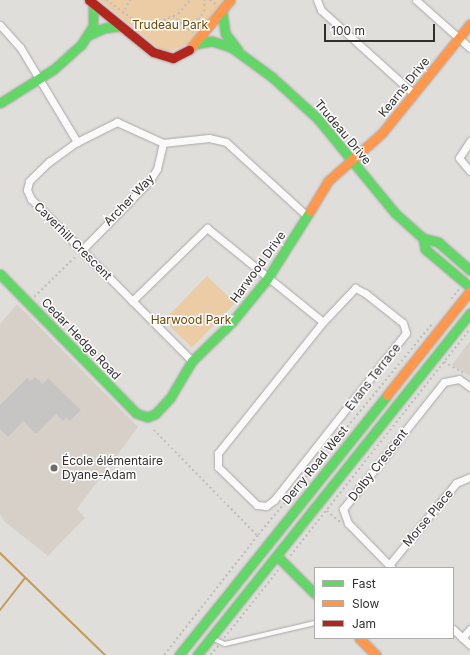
<!DOCTYPE html>
<html>
<head>
<meta charset="utf-8">
<style>
  body { margin:0 }
  #map { position:relative; width:470px; height:655px; overflow:hidden; background:#e0dedb; font-family:Inter,sans-serif }
  div>[style] { position:absolute }
  [style*='--x'] { left:calc(var(--x)*1px); top:calc(var(--y)*1px); width:calc(var(--w)*1px); rotate:calc(var(--a)*1deg) }
  .built>* { inset:0; background:#d7d0c9 }
  .green>* { inset:0; background:#ebcca4; transform-origin:0 0 }
  .stream>* { height:2px; margin:-1px; padding:0 1px; transform-origin:1px; border-radius:1px; background:#c49a57 }
  .building>* { inset:0; background:#c7c5c3 }
  .path>* { height:1.5px; margin-top:-0.75px; transform-origin:0; background:repeating-linear-gradient(90deg,#bfbebd 0 2px,transparent 0 5px) }
  .roads { filter:drop-shadow(0 0 1px #aaa8a6) drop-shadow(0 0 1px #aaa8a6) }
  .lane>* { height:3.5px; margin:-1.75px; padding:0 1.75px; transform-origin:1.75px; border-radius:1.75px; background:#fafafa }
  .street>* { height:7px; margin:-3.5px; padding:0 3.5px; transform-origin:3.5px; border-radius:3.5px; background:#fafafa }
  .fast>* { height:9px; margin:-4.5px; padding:0 4.5px; transform-origin:4.5px; border-radius:4.5px; background:#63d668 }
  .slow>* { height:9px; margin:-4.5px; padding:0 4.5px; transform-origin:4.5px; border-radius:4.5px; background:#ff974d }
  .jam>* { height:9px; margin:-4.5px; padding:0 4.5px; transform-origin:4.5px; border-radius:4.5px; background:#b3261e }
  .dots>* { width:11px; height:11px; translate:-50% -50%; box-sizing:border-box; border:2px solid #fff; border-radius:50% }
  span { translate:-50% -50%; white-space:nowrap; text-align:center; line-height:1.15; -webkit-text-stroke:3px #fff; paint-order:stroke }
  .park-label { font-size:12px; color:#6e4600 }
  .street-label { font-size:12px; color:#312f2d }
  .poi-label { font-size:12px; color:#312f2d }
  .left { translate:0 -50%; text-align:left }
  .legend { position:absolute; left:314px; top:567px; width:140px; height:72px; box-sizing:border-box; background:#fff; border:1px solid #adacab; margin:0; padding:5px 7px; list-style:none; font-size:12px; color:#312f2d }
  .legend li { display:flex; align-items:center; gap:8px; height:20px }
  .legend b { width:20px; border:1px solid #adacab }
  .scale { position:absolute; left:324px; top:24px; width:111px; height:18px; box-sizing:border-box; border:2px solid #312f2d; border-top:0; padding-left:5px; font-size:12px; line-height:14px; white-space:nowrap; color:#312f2d; -webkit-text-stroke:3px #fff; paint-order:stroke }
</style>
</head>
<body>
<div id="map">
  <div class="built">
    <i style="clip-path:polygon(17px 304px,138px 427px,77px 509px,85px 518px,48px 556px,5px 522px,0 514px,0 324px)"></i>
    <i style="clip-path:polygon(470px 341px,470px 376px,452px 365px)"></i>
  </div>
  <div class="green">
    <i style="clip-path:polygon(100px 0,223px 0,190px 43px,171px 51px,160px 49px)"></i>
    <i style="left:207px;top:276px;width:39px;height:62px;rotate:44deg"></i>
  </div>
  <div class="stream">
    <i style="--x:0;--y:553;--w:146;--a:44.2"></i>
    <i style="--x:0;--y:610;--w:41;--a:-52"></i>
  </div>
  <div class="building">
    <i style="clip-path:polygon(35px 377px,43px 384px,48px 378px,81px 410px,70px 421px,66px 417px,63px 421px,56px 414px,36px 434px,23px 421px,8px 437px,0 429px,0 405px,27px 378px,31px 381px)"></i>
  </div>
  <div class="path">
    <i style="--x:106;--y:0;--w:38;--a:35"></i>
    <i style="--x:137;--y:22;--w:22;--a:0"></i>
    <i style="--x:159;--y:22;--w:21;--a:-23"></i>
    <i style="--x:178;--y:14;--w:18;--a:-49"></i>
    <i style="--x:210;--y:0;--w:7;--a:34"></i>
    <i style="--x:122;--y:14;--w:16;--a:-60"></i>
    <i style="--x:173;--y:16;--w:26;--a:40"></i>
    <i style="--x:181;--y:23;--w:17;--a:-10"></i>
    <i style="--x:198;--y:20;--w:11;--a:-56"></i>
    <i style="--x:204;--y:11;--w:11;--a:-90"></i>
    <i style="--x:34;--y:297;--w:60;--a:-44.3"></i>
    <i style="--x:451;--y:299;--w:13;--a:-51"></i>
    <i style="--x:444;--y:362;--w:23;--a:29"></i>
    <i style="--x:154;--y:430;--w:147;--a:45.6"></i>
    <i style="--x:327;--y:511;--w:17;--a:40"></i>
    <i style="--x:290;--y:556;--w:290;--a:-51.6"></i>
    <i style="--x:224;--y:638;--w:88;--a:-51.4"></i>
    <i style="--x:164;--y:655;--w:152;--a:-51.9"></i>
    <i style="--x:258;--y:535;--w:273;--a:-50.5"></i>
    <i style="--x:210;--y:655;--w:12;--a:-48"></i>
  </div>
  <div class="roads">
    <div class="lane">
      <i style="--x:212;--y:638;--w:14;--a:25"></i>
      <i style="--x:225;--y:644;--w:92;--a:-13.1"></i>
    </div>
    <div class="street">
      <i style="--x:317;--y:0;--w:11;--a:68"></i>
      <i style="--x:321;--y:10;--w:125;--a:42.1"></i>
      <i style="--x:416;--y:0;--w:72;--a:41.6"></i>
      <i style="--x:0;--y:25;--w:30;--a:48"></i>
      <i style="--x:20;--y:47;--w:111;--a:59"></i>
      <i style="--x:470;--y:141;--w:20;--a:123"></i>
      <i style="--x:459;--y:158;--w:17;--a:50"></i>
      <i style="--x:82;--y:250;--w:98;--a:-45.8"></i>
      <i style="--x:150;--y:180;--w:13;--a:-58"></i>
      <i style="--x:157;--y:169;--w:27;--a:-77"></i>
      <i style="--x:355;--y:288;--w:11;--a:27"></i>
      <i style="--x:365;--y:293;--w:48;--a:38.3"></i>
      <i style="--x:403;--y:323;--w:10;--a:73"></i>
      <i style="--x:406;--y:333;--w:213;--a:128.3"></i>
      <i style="--x:274;--y:500;--w:10;--a:143"></i>
      <i style="--x:266;--y:506;--w:9;--a:-174"></i>
      <i style="--x:257;--y:505;--w:54;--a:-135.7"></i>
      <i style="--x:218;--y:467;--w:14;--a:-90"></i>
      <i style="--x:218;--y:453;--w:168;--a:-51.3"></i>
      <i style="--x:323;--y:322;--w:47;--a:-46.7"></i>
      <i style="--x:132;--y:301;--w:105;--a:-44.2"></i>
      <i style="--x:207;--y:228;--w:149;--a:39"></i>
      <i style="--x:192;--y:361;--w:228;--a:-134.8"></i>
      <i style="--x:31;--y:199;--w:10;--a:-114"></i>
      <i style="--x:27;--y:190;--w:9;--a:-77"></i>
      <i style="--x:29;--y:181;--w:28;--a:-44"></i>
      <i style="--x:49;--y:162;--w:34;--a:-36"></i>
      <i style="--x:77;--y:142;--w:45;--a:-26.6"></i>
      <i style="--x:117;--y:122;--w:51;--a:24.5"></i>
      <i style="--x:163;--y:143;--w:46;--a:-6.2"></i>
      <i style="--x:209;--y:138;--w:17;--a:13"></i>
      <i style="--x:226;--y:142;--w:108;--a:42.4"></i>
      <i style="--x:389;--y:565;--w:106;--a:-50.7"></i>
      <i style="--x:456;--y:483;--w:15;--a:-23"></i>
      <i style="--x:392;--y:568;--w:63;--a:-134.4"></i>
      <i style="--x:348;--y:523;--w:15;--a:-110"></i>
      <i style="--x:343;--y:509;--w:162;--a:-51.5"></i>
      <i style="--x:444;--y:382;--w:15;--a:-11"></i>
      <i style="--x:459;--y:379;--w:14;--a:36"></i>
      <i style="--x:453;--y:629;--w:23;--a:43"></i>
      <i style="--x:462;--y:638;--w:12;--a:-48"></i>
    </div>
    <div class="fast">
      <i style="--x:222;--y:11;--w:22;--a:82"></i>
      <i style="--x:225;--y:33;--w:21;--a:53"></i>
      <i style="--x:89;--y:35;--w:17;--a:-25"></i>
      <i style="--x:104;--y:28;--w:17;--a:-7"></i>
      <i style="--x:195;--y:44;--w:17;--a:-10"></i>
      <i style="--x:212;--y:41;--w:20;--a:18"></i>
      <i style="--x:231;--y:47;--w:51;--a:36.2"></i>
      <i style="--x:272;--y:77;--w:61;--a:42.3"></i>
      <i style="--x:317;--y:118;--w:123;--a:50.6"></i>
      <i style="--x:395;--y:213;--w:38;--a:42"></i>
      <i style="--x:423;--y:238;--w:16;--a:15"></i>
      <i style="--x:438;--y:242;--w:43;--a:41.2"></i>
      <i style="--x:0;--y:103;--w:64;--a:-32.2"></i>
      <i style="--x:54;--y:69;--w:36;--a:-42"></i>
      <i style="--x:81;--y:45;--w:22;--a:-58"></i>
      <i style="--x:93;--y:26;--w:22;--a:-90"></i>
      <i style="--x:423;--y:238;--w:11;--a:80"></i>
      <i style="--x:425;--y:249;--w:59;--a:40.2"></i>
      <i style="--x:0;--y:274;--w:194;--a:45.6"></i>
      <i style="--x:136;--y:413;--w:12;--a:20"></i>
      <i style="--x:147;--y:417;--w:9;--a:-21"></i>
      <i style="--x:155;--y:414;--w:22;--a:-47"></i>
      <i style="--x:170;--y:398;--w:43;--a:-59.3"></i>
      <i style="--x:192;--y:361;--w:56;--a:-44.3"></i>
      <i style="--x:232;--y:322;--w:55;--a:-50.9"></i>
      <i style="--x:267;--y:279;--w:80;--a:-57.7"></i>
      <i style="--x:277;--y:556;--w:54;--a:45"></i>
      <i style="--x:179;--y:655;--w:333;--a:-51.3"></i>
      <i style="--x:197;--y:655;--w:438;--a:-51.4"></i>
    </div>
    <div class="slow">
      <i style="--x:189;--y:50;--w:65;--a:-50.6"></i>
      <i style="--x:310;--y:211;--w:35;--a:-59"></i>
      <i style="--x:328;--y:181;--w:72;--a:-41.6"></i>
      <i style="--x:382;--y:133;--w:140;--a:-51.1"></i>
      <i style="--x:387;--y:395;--w:133;--a:-51.4"></i>
      <i style="--x:359;--y:638;--w:24;--a:45"></i>
    </div>
    <div class="jam">
      <i style="--x:89;--y:0;--w:82;--a:39.1"></i>
      <i style="--x:153;--y:52;--w:21;--a:17"></i>
      <i style="--x:173;--y:58;--w:18;--a:-27"></i>
    </div>
  </div>
  <div class="dots">
    <i style="left:54px;top:468px;background:#6e6c6a"></i>
  </div>
  <div class="park-label">
    <span style="left:170px;top:25px">Trudeau Park</span>
    <span style="left:191px;top:320px">Harwood Park</span>
  </div>
  <div class="street-label">
    <span style="left:404px;top:87px;rotate:-51deg">Kearns Drive</span>
    <span style="left:343px;top:132px;rotate:50deg">Trudeau Drive</span>
    <span style="left:129px;top:200px;rotate:-46deg">Archer Way</span>
    <span style="left:73px;top:241px;rotate:45deg">Caverhill Crescent</span>
    <span style="left:258px;top:267px;rotate:-54deg">Harwood Drive</span>
    <span style="left:81px;top:339px;rotate:46deg">Cedar Hedge Road</span>
    <span style="left:373px;top:377px;rotate:-52deg">Evans Terrace</span>
    <span style="left:315px;top:465px;rotate:-51deg">Derry Road West</span>
    <span style="left:378px;top:465px;rotate:-52deg">Dolby Crescent</span>
    <span style="left:428px;top:518px;rotate:-50deg">Morse Place</span>
  </div>
  <div class="poi-label">
    <span class="left" style="left:62px;top:468px">École élémentaire<br>Dyane-Adam</span>
  </div>
  <ul class="legend">
  <li><b style="height:5px;background:#63d668"></b>Fast</li>
  <li><b style="height:5px;background:#ff974d"></b>Slow</li>
  <li><b style="height:5px;background:#b3261e"></b>Jam</li>
  </ul>
  <div class="scale">100 m</div>
</div>
</body>
</html>
